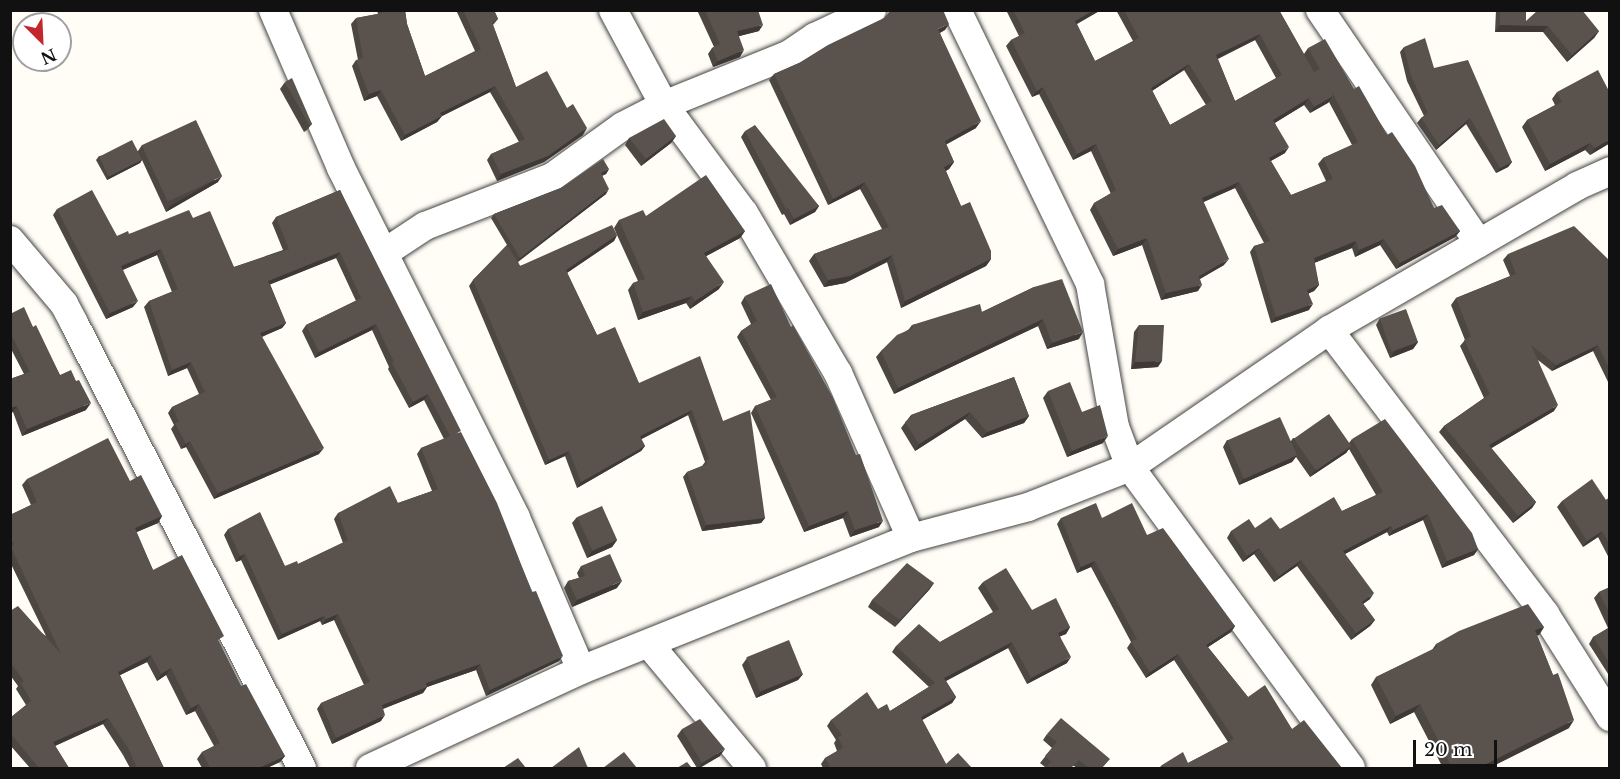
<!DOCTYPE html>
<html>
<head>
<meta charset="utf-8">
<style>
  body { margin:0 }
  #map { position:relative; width:1620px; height:779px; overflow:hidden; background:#fffdf5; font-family:"Libre Baskerville",serif }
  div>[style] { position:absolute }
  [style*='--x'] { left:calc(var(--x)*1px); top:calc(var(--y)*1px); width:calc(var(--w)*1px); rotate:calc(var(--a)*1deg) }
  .roads { filter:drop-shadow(0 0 2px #444) drop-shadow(0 0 2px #444) }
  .minor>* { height:28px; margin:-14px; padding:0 14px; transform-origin:14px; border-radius:14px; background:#fff }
  .wall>* { inset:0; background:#4d4742 }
  .shaded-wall>* { inset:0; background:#3f3936 }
  .building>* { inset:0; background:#5a524d; transform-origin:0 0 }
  span { translate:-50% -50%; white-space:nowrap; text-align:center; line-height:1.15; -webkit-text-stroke:6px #fff; paint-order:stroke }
  .frame { position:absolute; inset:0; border:12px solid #111; pointer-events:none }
  .north { position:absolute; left:12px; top:12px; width:60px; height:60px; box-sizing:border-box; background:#fff; border:2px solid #a0a0a0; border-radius:50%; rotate:156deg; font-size:16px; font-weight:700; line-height:24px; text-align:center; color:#111 }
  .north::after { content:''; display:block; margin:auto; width:21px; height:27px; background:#c4262e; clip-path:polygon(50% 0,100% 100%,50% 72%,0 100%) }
  .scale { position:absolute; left:1413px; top:740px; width:84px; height:27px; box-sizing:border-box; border:3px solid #111; border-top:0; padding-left:8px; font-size:18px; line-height:21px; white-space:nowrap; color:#111; -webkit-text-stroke:4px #fff; paint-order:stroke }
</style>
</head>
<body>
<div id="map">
  <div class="roads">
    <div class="minor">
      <i style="--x:273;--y:10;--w:172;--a:66.7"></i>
      <i style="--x:341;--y:168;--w:391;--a:63.4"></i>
      <i style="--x:516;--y:518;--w:165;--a:66.8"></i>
      <i style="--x:613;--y:10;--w:108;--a:61.8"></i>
      <i style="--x:664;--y:105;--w:134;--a:53.5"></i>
      <i style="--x:744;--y:213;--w:186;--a:59.6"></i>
      <i style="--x:838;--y:373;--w:180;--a:66.1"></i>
      <i style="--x:957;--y:10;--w:305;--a:64.1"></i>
      <i style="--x:1090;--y:284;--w:145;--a:80.1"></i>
      <i style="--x:1115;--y:427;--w:43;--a:69.4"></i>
      <i style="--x:1130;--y:467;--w:373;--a:53.7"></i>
      <i style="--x:1320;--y:10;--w:282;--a:55.7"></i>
      <i style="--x:10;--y:240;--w:84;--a:49.8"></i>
      <i style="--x:64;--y:304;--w:21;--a:62"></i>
      <i style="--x:74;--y:323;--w:500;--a:62.87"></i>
      <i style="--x:384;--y:253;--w:49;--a:-33.4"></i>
      <i style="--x:425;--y:226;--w:136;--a:-21.1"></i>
      <i style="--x:552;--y:177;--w:87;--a:-35.7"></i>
      <i style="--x:623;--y:126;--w:46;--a:-27.1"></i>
      <i style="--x:664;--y:105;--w:134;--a:-22"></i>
      <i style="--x:788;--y:55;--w:32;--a:-34"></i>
      <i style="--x:815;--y:37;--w:63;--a:-25.3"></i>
      <i style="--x:1329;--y:330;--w:357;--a:52.7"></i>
      <i style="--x:1545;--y:614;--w:122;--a:57.7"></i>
      <i style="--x:649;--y:644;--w:161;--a:50.3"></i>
      <i style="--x:370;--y:768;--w:233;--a:-24.9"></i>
      <i style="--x:581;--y:670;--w:355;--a:-21.8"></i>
      <i style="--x:911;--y:538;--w:121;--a:-14.8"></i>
      <i style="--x:1028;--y:507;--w:110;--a:-21.4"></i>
      <i style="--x:1130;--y:467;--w:242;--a:-34.5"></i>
      <i style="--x:1329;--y:330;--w:287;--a:-30.1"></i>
      <i style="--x:1577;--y:186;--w:36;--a:-24"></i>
    </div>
  </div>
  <div class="wall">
    <i style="clip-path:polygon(377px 10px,405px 10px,407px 24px,425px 76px,475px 51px,456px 10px,494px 10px,498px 19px,493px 25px,516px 87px,567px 108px,583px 135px,544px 162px,497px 181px,487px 160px,491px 154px,519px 142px,490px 92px,442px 116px,437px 122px,401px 141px,377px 96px,364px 101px,352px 66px,356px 60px,358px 60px,351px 24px,356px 18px,378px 14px)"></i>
    <i style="clip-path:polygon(697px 10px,758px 10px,759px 31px,739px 36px,740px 57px,713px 67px,708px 54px,712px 48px,714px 47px)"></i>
    <i style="clip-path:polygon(evenodd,1006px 10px,1101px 10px,1077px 24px,1095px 61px,1133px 41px,1116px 10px,1279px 10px,1304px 54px,1308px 48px,1354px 89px,1387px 135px,1434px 208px,1460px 231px,1455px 237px,1396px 269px,1380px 245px,1355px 257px,1352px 248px,1314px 263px,1319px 285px,1314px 291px,1309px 293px,1309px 310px,1271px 323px,1250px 252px,1254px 246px,1264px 243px,1235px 188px,1203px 202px,1224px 265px,1200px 279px,1198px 291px,1161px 300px,1142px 245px,1113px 256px,1090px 210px,1094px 203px,1111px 194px,1091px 151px,1073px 160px,1039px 94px,1032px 97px,1006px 46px,1011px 40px,1019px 36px,1006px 10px,1255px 40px,1276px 78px,1235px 101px,1218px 59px,1255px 40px,1006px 10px,1184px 70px,1206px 105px,1170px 125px,1152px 91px,1184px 70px,1006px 10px,1329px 102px,1352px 145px,1323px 158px,1318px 164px,1326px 181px,1291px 195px,1271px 161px,1285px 153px,1275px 123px,1304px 105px,1310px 113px,1329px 102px)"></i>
    <i style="clip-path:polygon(1496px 10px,1526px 10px,1526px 21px,1599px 31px,1594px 38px,1567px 62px,1543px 32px,1495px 32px)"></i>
    <i style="clip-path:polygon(945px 30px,940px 33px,976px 128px,946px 144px,954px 162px,949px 169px,946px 171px,961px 206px,991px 259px,986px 266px,901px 308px,887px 262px,845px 283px,824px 287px,809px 261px,814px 254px,882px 229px,860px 189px,828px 205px,769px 80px,774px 74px,799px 63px)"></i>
    <i style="clip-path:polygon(1404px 47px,1434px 68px,1512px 162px,1508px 167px,1496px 173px,1466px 124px,1436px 150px,1417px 123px,1421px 118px,1424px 116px,1407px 81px,1400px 52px)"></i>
    <i style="clip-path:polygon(285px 82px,312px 124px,307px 130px,304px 132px,280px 89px)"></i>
    <i style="clip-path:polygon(1557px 92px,1610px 143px,1590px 155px,1585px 150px,1545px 171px,1522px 127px,1527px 120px,1555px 105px,1552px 99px)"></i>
    <i style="clip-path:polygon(745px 131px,819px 206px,815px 212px,790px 225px,784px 214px,782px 215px,741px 137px)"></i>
    <i style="clip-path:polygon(676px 136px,671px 143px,641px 166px,625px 145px,629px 138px)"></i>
    <i style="clip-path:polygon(142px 145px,218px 182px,166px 212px,142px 160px,140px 163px,107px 180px,96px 160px,99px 156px,138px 151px)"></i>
    <i style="clip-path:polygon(609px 169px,606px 174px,602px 175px,606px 194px,518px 262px,520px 266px,617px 235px,614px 228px,619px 220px,646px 216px,745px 231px,740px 238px,706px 256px,719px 289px,690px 309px,686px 303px,638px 320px,628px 290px,633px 283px,638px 281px,617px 235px,614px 241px,567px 273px,597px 335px,639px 383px,723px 421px,765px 518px,761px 523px,702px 531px,683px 477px,687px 472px,702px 466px,705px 462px,688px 415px,641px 439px,645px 446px,641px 451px,577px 488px,565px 456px,545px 465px,469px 286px,473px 280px,507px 245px,491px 218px,494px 214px)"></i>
    <i style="clip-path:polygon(340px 190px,559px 661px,486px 696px,476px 670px,427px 687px,423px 693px,383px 709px,381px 721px,332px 744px,317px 709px,321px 703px,364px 685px,334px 620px,322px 625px,320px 621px,278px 640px,241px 560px,236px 562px,224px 535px,228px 529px,285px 566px,298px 564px,343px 543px,334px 519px,338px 513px,398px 503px,432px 491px,417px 454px,421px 448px,444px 439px,424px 400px,409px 408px,388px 369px,389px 367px,372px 330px,315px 358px,302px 331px,306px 325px,356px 301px,336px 258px,270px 284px,286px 323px,282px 328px,262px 337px,319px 454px,214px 499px,186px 447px,181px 449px,171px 429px,174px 425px,168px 413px,172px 407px,199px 394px,187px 368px,168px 376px,144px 307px,149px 301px,172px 292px,157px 255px,123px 270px,133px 307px,106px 319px,53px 215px,57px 209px,117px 236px,129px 234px,193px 218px,234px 267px,283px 250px,272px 223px,276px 217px)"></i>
    <i style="clip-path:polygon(1508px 254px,1610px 261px,1610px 386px,1593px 351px,1552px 371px,1538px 360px,1554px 411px,1491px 448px,1536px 502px,1532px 508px,1513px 523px,1439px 432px,1444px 426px,1484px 398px,1460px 346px,1465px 340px,1451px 305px,1456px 298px,1510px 276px,1503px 260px)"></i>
    <i style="clip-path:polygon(1034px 287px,1079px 339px,1047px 349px,1038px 326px,894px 394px,876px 357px,881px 351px,909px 329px,912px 325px,982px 312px)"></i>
    <i style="clip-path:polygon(745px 296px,879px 527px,850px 537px,843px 518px,804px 532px,751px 413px,755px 406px,771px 400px,737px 337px,741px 331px,751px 324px,741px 303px)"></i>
    <i style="clip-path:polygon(10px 314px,33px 327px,60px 375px,86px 410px,22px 436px,13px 412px,10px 413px,10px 379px,24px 374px,10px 347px)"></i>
    <i style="clip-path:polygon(1380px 318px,1418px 342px,1413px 349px,1390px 358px,1376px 325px)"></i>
    <i style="clip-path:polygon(1139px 325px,1158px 367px,1131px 369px,1134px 332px)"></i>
    <i style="clip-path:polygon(1014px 377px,1029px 416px,1024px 423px,982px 438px,965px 419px,915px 451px,901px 428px,911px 415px)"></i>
    <i style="clip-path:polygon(1048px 391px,1082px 412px,1103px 443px,1067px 457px,1043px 398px)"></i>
    <i style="clip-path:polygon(1293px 438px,1349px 443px,1352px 439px,1478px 549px,1474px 555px,1442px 568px,1423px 520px,1389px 536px,1387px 532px,1345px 554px,1370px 599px,1363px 604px,1375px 620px,1370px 626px,1351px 640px,1297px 566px,1274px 582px,1254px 554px,1243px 562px,1227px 538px,1231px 531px,1255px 528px,1280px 529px,1342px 511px,1376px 495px,1349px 449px,1346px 453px,1310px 477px,1296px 457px,1292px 462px,1239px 485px,1223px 447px,1227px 440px,1291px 441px)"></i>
    <i style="clip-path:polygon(27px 479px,130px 481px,162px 516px,158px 523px,136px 532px,153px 570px,219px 642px,241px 686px,285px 756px,280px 762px,267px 768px,202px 768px,197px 759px,202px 752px,214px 746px,195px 711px,186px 715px,166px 675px,157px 681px,147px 662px,120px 675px,164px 768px,130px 768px,123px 755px,103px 724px,55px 746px,69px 768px,30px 768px,10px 745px,10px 718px,26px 705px,16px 689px,18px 686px,10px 675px,10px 611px,46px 636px,10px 562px,10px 515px,31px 505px,22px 485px)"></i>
    <i style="clip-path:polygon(1610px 497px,1610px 560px,1598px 537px,1583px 547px,1557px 507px,1562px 501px,1606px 500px)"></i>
    <i style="clip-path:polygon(577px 517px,617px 540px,612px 547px,587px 558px,572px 523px)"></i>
    <i style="clip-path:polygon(1061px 518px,1102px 518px,1147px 535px,1235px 626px,1231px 632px,1208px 647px,1248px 697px,1292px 729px,1342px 768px,1159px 768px,1162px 765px,1188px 763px,1228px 742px,1174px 660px,1146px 678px,1127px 648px,1131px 642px,1091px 567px,1077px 573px,1057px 524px)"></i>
    <i style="clip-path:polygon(581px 566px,617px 588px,572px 607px,564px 588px,568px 581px,579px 578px,577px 573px)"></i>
    <i style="clip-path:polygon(983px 582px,1032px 610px,1070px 627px,1066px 634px,1060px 636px,1067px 663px,1027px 684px,1008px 648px,946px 681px,956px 697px,952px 703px,922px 720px,946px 764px,972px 768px,823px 768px,821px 764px,825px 758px,837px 751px,834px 743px,836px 740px,827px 726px,831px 720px,878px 709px,890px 711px,929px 687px,892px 652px,896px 646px,940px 642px,993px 612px,978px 588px)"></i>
    <i style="clip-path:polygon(934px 583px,929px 590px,895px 627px,868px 607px,872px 600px)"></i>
    <i style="clip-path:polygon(1610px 587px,1610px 677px,1589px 644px,1593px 637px,1608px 628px,1594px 598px,1599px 592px)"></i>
    <i style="clip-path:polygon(1544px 627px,1539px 635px,1537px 635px,1553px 675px,1569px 728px,1489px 768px,1443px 768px,1414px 712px,1390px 724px,1371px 685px,1376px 677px,1432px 650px,1436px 644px)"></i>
    <i style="clip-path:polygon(747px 658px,803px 674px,798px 680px,756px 698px,742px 665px)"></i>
    <i style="clip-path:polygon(682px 729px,720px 756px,700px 768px,697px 768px,677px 736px)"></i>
    <i style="clip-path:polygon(1047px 734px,1103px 768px,1077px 768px,1074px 766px,1045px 767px,1040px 763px,1052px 748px,1043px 740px)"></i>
  </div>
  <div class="shaded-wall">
    <i style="clip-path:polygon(1094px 10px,1101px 10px,1071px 27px,1075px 21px)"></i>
    <i style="clip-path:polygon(949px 24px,945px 30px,933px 36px,938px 29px)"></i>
    <i style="clip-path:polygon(763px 25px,759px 31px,732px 38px,737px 31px)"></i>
    <i style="clip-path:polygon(1500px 25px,1548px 26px,1543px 32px,1495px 32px)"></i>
    <i style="clip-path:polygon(1599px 31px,1594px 38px,1567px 62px,1572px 55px)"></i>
    <i style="clip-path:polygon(1260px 34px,1255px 40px,1212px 61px,1216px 55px)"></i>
    <i style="clip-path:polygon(744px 50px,740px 57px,713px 67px,718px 61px)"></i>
    <i style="clip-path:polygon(1189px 64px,1184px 70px,1147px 94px,1151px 88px)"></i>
    <i style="clip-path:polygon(495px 86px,490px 92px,436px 119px,440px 113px)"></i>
    <i style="clip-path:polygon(1043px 87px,1039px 94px,1032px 97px,1037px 91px)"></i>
    <i style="clip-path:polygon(381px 90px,377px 96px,364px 101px,369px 94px)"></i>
    <i style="clip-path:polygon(1333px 96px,1328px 103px,1310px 113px,1314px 107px)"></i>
    <i style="clip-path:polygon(1309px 98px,1304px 105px,1269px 126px,1273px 120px)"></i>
    <i style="clip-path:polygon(442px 116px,437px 122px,401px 141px,405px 135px)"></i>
    <i style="clip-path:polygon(1470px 118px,1466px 124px,1436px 150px,1439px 145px)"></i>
    <i style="clip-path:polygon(981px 121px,976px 128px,940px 148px,945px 141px)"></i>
    <i style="clip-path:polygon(587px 128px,583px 135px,544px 162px,497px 181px,501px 174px)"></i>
    <i style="clip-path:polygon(676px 136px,671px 143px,641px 166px,646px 159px)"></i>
    <i style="clip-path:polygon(1610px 139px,1610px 143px,1590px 155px,1595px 148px)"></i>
    <i style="clip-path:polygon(1590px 143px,1585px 150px,1545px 171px,1550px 164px)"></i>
    <i style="clip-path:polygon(1096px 144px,1091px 151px,1073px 160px,1077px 154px)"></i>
    <i style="clip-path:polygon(1289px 147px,1285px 153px,1265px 164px,1269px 158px)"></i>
    <i style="clip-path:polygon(142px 160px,140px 163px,107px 180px,109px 176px)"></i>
    <i style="clip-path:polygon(954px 162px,949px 169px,939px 174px,944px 167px)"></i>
    <i style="clip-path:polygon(1512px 162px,1508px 167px,1496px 173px,1500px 168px)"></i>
    <i style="clip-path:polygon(609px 169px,606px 174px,598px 178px,601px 173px)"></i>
    <i style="clip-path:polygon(222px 176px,218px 182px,166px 212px,170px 206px)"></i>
    <i style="clip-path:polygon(865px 182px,860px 189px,828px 205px,833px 199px)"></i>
    <i style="clip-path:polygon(1239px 182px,1235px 188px,1197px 205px,1202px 198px)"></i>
    <i style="clip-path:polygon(609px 189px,606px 194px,517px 262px,520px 258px)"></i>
    <i style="clip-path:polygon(819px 206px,815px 212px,790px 225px,794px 219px)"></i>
    <i style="clip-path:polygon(745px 231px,740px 238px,699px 260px,704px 253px)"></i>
    <i style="clip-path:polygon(1460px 231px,1455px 237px,1396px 269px,1400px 263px)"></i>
    <i style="clip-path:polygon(617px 235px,614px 241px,562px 276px,566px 270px)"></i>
    <i style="clip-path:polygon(1147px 238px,1142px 245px,1113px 256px,1118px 249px)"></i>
    <i style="clip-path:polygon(1384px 239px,1380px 245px,1355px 257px,1359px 250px)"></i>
    <i style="clip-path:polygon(1356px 241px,1352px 248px,1309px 265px,1314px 258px)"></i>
    <i style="clip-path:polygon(161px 249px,157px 255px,117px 272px,121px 266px)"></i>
    <i style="clip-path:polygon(340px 252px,336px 258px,264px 287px,268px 281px)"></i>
    <i style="clip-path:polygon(892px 255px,887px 262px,845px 283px,824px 287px,828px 280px)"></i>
    <i style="clip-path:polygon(991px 259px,986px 266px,901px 308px,905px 301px)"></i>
    <i style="clip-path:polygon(1229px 259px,1224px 265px,1194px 282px,1199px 276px)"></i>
    <i style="clip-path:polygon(724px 282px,719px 289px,690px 309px,695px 301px)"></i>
    <i style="clip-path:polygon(1202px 285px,1198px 291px,1161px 300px,1166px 293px)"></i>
    <i style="clip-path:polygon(1319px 285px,1314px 291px,1303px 296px,1307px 290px)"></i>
    <i style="clip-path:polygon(692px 296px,686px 303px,638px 320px,643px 312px)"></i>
    <i style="clip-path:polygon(138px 301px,133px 307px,106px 319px,110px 313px)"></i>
    <i style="clip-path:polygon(1313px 304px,1309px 310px,1271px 323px,1276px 317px)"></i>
    <i style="clip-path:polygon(1043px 319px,1038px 326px,894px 394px,898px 388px)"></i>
    <i style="clip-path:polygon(286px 323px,282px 328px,256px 339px,260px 333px)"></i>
    <i style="clip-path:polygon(376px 324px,372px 330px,315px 358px,319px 352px)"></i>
    <i style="clip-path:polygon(1083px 332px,1079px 339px,1047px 349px,1052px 343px)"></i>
    <i style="clip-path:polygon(1418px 342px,1413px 349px,1390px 358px,1395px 351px)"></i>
    <i style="clip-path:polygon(1598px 345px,1593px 351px,1552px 371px,1556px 365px)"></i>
    <i style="clip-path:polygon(1162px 361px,1158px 367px,1131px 369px,1135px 362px)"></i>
    <i style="clip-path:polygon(191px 362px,187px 368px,168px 376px,172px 370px)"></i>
    <i style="clip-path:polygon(428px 394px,424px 400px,409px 408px,413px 402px)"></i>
    <i style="clip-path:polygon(91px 403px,86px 410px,22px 436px,27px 429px)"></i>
    <i style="clip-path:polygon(1558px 405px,1554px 411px,1485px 452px,1489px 445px)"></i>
    <i style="clip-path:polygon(17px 406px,13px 412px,10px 413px,10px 408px)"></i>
    <i style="clip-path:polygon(692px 410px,688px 415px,636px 442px,640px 436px)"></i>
    <i style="clip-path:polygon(970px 412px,965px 419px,915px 451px,919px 444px)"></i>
    <i style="clip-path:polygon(1029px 416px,1024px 423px,982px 438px,987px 432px)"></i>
    <i style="clip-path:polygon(1108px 436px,1103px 443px,1067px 457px,1072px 451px)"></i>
    <i style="clip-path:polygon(190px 441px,186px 447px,181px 449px,186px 444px)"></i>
    <i style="clip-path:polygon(645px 446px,641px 451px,577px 488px,581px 482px)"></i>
    <i style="clip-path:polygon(1351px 446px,1346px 453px,1310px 477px,1315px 470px)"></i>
    <i style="clip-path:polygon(324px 448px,319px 454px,214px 499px,218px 493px)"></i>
    <i style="clip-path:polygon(569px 451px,565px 456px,545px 465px,549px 460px)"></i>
    <i style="clip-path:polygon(1297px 455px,1292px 462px,1239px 485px,1244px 478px)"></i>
    <i style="clip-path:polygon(1536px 502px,1532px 508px,1513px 523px,1518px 516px)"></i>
    <i style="clip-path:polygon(848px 511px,843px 518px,804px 532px,809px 526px)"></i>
    <i style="clip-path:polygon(1428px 514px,1423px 520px,1389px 536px,1393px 530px)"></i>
    <i style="clip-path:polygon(162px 516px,158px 523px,130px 535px,135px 528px)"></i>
    <i style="clip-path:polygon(765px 518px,761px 523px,702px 531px,706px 525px)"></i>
    <i style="clip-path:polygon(883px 521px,879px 527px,850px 537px,855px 530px)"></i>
    <i style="clip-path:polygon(1391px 526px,1387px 532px,1339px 557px,1343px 551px)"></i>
    <i style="clip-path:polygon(1602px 531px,1598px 537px,1583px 547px,1587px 541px)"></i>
    <i style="clip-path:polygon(617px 540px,612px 547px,587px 558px,592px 551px)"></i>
    <i style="clip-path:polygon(1259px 548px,1254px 554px,1243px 562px,1247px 556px)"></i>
    <i style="clip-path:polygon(1478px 549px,1474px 555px,1442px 568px,1447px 561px)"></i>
    <i style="clip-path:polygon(245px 554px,241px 560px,236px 562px,240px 556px)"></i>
    <i style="clip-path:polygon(1301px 560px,1297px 566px,1274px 582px,1279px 576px)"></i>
    <i style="clip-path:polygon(1095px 561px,1091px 567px,1077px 573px,1081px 567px)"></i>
    <i style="clip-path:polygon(622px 581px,617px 588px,572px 607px,577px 600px)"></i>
    <i style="clip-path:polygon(934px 583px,929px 590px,895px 627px,900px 620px)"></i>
    <i style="clip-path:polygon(1374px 593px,1370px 599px,1357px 608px,1362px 602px)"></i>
    <i style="clip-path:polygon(338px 614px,334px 620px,322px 625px,326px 619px)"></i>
    <i style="clip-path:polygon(324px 616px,320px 621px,278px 640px,282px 634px)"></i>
    <i style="clip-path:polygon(1375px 620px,1370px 626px,1351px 640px,1356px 633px)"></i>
    <i style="clip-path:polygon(1235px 626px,1231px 632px,1202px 651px,1206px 645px)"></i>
    <i style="clip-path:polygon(1070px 627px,1066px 634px,1054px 639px,1058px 633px)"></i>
    <i style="clip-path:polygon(1544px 627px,1539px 635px,1529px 638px,1535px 630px)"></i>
    <i style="clip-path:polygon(1012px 642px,1008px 648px,940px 684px,944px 678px)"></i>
    <i style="clip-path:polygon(1178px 654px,1174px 660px,1146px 678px,1150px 672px)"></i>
    <i style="clip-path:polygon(151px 655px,147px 662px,114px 678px,118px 672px)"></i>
    <i style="clip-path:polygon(563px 656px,559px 661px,486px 696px,490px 690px)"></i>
    <i style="clip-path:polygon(1071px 657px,1067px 663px,1027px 684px,1031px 678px)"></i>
    <i style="clip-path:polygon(480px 664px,476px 670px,421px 689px,426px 683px)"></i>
    <i style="clip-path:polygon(171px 668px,166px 675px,157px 681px,161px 674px)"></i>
    <i style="clip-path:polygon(803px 674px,798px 680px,756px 698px,761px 691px)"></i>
    <i style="clip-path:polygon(427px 687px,423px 693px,377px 711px,382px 705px)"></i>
    <i style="clip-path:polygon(956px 697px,952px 703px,917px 723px,921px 717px)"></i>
    <i style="clip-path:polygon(199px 704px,195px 711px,186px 715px,191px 708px)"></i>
    <i style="clip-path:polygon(1420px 704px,1414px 712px,1390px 724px,1396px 716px)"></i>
    <i style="clip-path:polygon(385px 715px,381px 721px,332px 744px,336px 738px)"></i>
    <i style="clip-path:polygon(108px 718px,103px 724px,48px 749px,53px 742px)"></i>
    <i style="clip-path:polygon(1574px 720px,1569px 728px,1489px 768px,1478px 768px)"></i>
    <i style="clip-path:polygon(725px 749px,720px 756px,698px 768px,702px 763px)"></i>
    <i style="clip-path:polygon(285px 756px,280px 762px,267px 768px,258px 768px)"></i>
  </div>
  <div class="building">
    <i style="clip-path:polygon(382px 10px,405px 10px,407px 24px,425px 76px,481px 49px,463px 10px,494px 10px,498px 19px,492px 22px,516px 87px,547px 71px,567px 108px,573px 104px,587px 128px,548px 156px,501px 174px,491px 154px,525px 139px,495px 86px,440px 113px,442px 116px,405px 135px,381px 90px,369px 94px,356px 60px,363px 58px,356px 18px,382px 13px)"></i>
    <i style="clip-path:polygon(705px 10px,758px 10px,763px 25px,737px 31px,744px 50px,718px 61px,712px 48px,720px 44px)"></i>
    <i style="clip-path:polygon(891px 10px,943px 10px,949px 24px,938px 29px,981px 121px,945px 141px,954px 162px,944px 167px,961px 206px,970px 202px,991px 251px,991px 259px,905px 301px,892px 255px,850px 276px,828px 280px,814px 254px,889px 227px,865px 182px,833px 199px,774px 74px,799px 63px,828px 45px,884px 18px)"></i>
    <i style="clip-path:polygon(evenodd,1013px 10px,1094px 10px,1075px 21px,1095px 61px,1139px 38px,1124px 10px,1279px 10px,1314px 72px,1320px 69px,1308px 48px,1325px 39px,1354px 89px,1359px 86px,1387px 135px,1392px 132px,1415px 166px,1434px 208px,1442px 205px,1460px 231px,1400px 263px,1384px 239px,1359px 250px,1356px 241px,1314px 258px,1319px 285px,1307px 290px,1313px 304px,1276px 317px,1254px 246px,1270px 241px,1239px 182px,1202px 198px,1229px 259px,1199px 276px,1202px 285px,1166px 293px,1147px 238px,1118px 249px,1094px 203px,1116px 190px,1096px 144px,1077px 154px,1043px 87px,1037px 91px,1011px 40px,1025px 33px,1013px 10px,1260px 34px,1282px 75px,1235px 101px,1216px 55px,1260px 34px,1013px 10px,1189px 64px,1212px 101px,1170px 125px,1151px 88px,1189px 64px,1013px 10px,1331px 90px,1358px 142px,1323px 158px,1333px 179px,1291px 195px,1269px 158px,1289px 147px,1273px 120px,1309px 98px,1314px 107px,1333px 96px,1331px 90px)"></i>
    <i style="clip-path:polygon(1500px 10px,1526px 10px,1526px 21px,1538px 10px,1582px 10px,1599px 31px,1572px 55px,1548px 26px,1500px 25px)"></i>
    <i style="clip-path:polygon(1425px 38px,1434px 68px,1468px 60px,1512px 162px,1500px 168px,1470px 118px,1439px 145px,1421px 118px,1428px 113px,1411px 76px,1404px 47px)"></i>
    <i style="clip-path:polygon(1598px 70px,1610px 93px,1610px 139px,1595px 148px,1590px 143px,1550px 164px,1527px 120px,1562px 102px,1557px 92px)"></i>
    <i style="clip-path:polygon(292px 78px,312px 124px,309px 125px,285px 82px)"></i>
    <i style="clip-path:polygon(664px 119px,676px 136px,646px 159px,629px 138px)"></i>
    <i style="left:196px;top:120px;width:62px;height:60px;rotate:65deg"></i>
    <i style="clip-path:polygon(755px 125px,819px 206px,794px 219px,788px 208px,786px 209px,745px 131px)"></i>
    <i style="left:132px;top:140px;width:22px;height:37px;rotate:63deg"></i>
    <i style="clip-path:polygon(603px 159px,609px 169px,601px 173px,609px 189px,520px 258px,494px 214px,561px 188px)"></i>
    <i style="clip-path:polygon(706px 175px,745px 231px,704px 253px,724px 282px,695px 301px,692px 296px,643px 312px,633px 283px,645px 279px,619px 220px,643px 210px,646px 216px)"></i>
    <i style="clip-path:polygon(92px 190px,117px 236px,128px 231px,129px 234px,189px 210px,193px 218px,210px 211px,234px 267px,289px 249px,276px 217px,340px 190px,461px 431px,455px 434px,461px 432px,497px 503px,532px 592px,536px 591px,563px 656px,490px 690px,480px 664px,426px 683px,427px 687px,382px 705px,385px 715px,336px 738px,321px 703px,370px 682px,338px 614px,326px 619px,324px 616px,282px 634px,245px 554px,240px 556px,228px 529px,260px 512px,285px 566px,297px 561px,298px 564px,348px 540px,338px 513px,390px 486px,398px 503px,438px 489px,421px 448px,450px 436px,428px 394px,413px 402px,392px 363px,394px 362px,376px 324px,319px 352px,306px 325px,361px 298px,340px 252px,268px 281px,286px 323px,260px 333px,324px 448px,218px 493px,190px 441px,186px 444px,175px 423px,179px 422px,172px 407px,205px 392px,191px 362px,172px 370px,149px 301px,178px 289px,161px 249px,121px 266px,138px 301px,110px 313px,57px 209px)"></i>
    <i style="clip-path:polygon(612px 225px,617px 235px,566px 270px,597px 335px,615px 327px,639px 383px,700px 356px,723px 421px,750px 410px,765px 518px,706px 525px,687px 472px,707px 464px,706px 460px,709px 459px,692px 410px,640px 436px,645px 446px,581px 482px,569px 451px,549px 460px,473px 280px,507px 245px,520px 266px)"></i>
    <i style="clip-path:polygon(1574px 226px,1610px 261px,1610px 370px,1598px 345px,1556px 365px,1531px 345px,1558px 405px,1489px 445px,1536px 502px,1518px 516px,1444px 426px,1490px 394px,1464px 340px,1471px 337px,1456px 298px,1516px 274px,1508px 254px)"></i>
    <i style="clip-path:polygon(1062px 279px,1083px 332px,1052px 343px,1043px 319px,898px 388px,881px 351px,897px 335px,913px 328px,912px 325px,980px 304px,982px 312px,1034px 287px)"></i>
    <i style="clip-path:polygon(771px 284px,791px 327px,793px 325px,833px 398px,856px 455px,860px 454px,883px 521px,855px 530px,848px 511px,809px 526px,755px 406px,777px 397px,741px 331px,757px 321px,745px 296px)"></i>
    <i style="clip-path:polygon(24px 307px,33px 327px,36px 325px,60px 375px,71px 370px,76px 381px,79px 380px,91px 403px,27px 429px,17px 406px,10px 408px,10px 379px,30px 372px,10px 332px,10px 314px)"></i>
    <i style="left:1406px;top:309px;width:35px;height:28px;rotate:70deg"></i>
    <i style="clip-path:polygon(1139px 325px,1164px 325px,1162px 361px,1135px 362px)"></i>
    <i style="clip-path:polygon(1014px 377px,1029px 416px,987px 432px,970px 412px,919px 444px,905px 422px,912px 417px,911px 415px)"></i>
    <i style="clip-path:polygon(1070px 382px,1082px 412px,1100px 405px,1108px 436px,1072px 451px,1048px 391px)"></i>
    <i style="left:1329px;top:414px;width:39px;height:43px;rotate:55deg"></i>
    <i style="left:1280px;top:417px;width:42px;height:58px;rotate:66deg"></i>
    <i style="clip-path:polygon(1385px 419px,1472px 533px,1478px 549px,1447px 561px,1428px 514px,1393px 530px,1391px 526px,1343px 551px,1374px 593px,1362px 602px,1375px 620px,1356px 633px,1301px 560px,1279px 576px,1259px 548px,1247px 556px,1231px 531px,1249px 519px,1255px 528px,1271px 517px,1280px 529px,1334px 497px,1342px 511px,1383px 492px,1352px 439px)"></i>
    <i style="clip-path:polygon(108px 438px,130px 481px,141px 475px,162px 516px,135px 528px,153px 570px,182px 555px,224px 636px,218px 640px,241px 686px,246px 684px,285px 756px,259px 768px,210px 768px,202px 752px,220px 743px,199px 704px,191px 708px,171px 668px,161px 674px,151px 655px,118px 672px,164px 768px,137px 768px,128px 748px,108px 718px,53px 742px,69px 768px,39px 768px,10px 733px,10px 718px,31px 701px,21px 683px,24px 681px,10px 662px,10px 611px,18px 606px,61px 654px,11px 547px,14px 544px,10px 538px,10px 515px,37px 502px,27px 479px)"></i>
    <i style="clip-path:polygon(1592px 479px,1606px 500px,1610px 497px,1610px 545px,1602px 531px,1587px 541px,1562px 501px)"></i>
    <i style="clip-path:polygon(1096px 503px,1102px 518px,1132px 503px,1147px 535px,1163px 528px,1235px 626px,1206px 645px,1248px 697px,1265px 685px,1292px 729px,1304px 720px,1342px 768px,1164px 768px,1162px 765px,1183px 752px,1188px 763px,1234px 739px,1178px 654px,1150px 672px,1131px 642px,1137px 639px,1095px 561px,1081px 567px,1061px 518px)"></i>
    <i style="left:602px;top:506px;width:37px;height:27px;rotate:66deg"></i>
    <i style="clip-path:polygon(610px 554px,622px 581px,577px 600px,568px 581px,585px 576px,581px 566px)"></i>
    <i style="clip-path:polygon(907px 563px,934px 583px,900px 620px,872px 600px)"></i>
    <i style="clip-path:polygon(1006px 568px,1032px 610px,1056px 598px,1070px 627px,1058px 633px,1071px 657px,1031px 678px,1012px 642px,944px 678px,956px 697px,921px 717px,946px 764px,958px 753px,972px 768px,825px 768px,830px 766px,825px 758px,843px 748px,838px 737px,842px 735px,831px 720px,867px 692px,878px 709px,887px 704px,890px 711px,935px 683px,896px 646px,919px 624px,940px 642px,999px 609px,983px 582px)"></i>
    <i style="clip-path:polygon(1610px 587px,1610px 615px,1599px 592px)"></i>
    <i style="clip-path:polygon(1528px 604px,1544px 627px,1535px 630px,1553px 675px,1558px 673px,1574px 720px,1478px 768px,1452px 768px,1420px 704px,1396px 716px,1376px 677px,1437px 647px,1436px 644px,1459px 631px)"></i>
    <i style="clip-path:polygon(1610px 628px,1610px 664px,1593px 637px)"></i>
    <i style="left:789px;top:640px;width:37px;height:46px;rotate:68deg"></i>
    <i style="clip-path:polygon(1061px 718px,1110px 759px,1102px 768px,1089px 768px,1079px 760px,1071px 768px,1044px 768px,1051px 762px,1045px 756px,1057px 742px,1047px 734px)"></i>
    <i style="clip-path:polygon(700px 719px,725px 749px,702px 763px,682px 729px)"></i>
    <i style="clip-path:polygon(579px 747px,588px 768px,551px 768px)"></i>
    <i style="clip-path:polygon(624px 752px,637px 768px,603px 768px)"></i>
    <i style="clip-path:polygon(518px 758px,526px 768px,503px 768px)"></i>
    <i style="clip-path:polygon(687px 762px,692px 768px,677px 768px)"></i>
  </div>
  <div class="frame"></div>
  <div class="north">N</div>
  <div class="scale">20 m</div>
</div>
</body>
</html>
